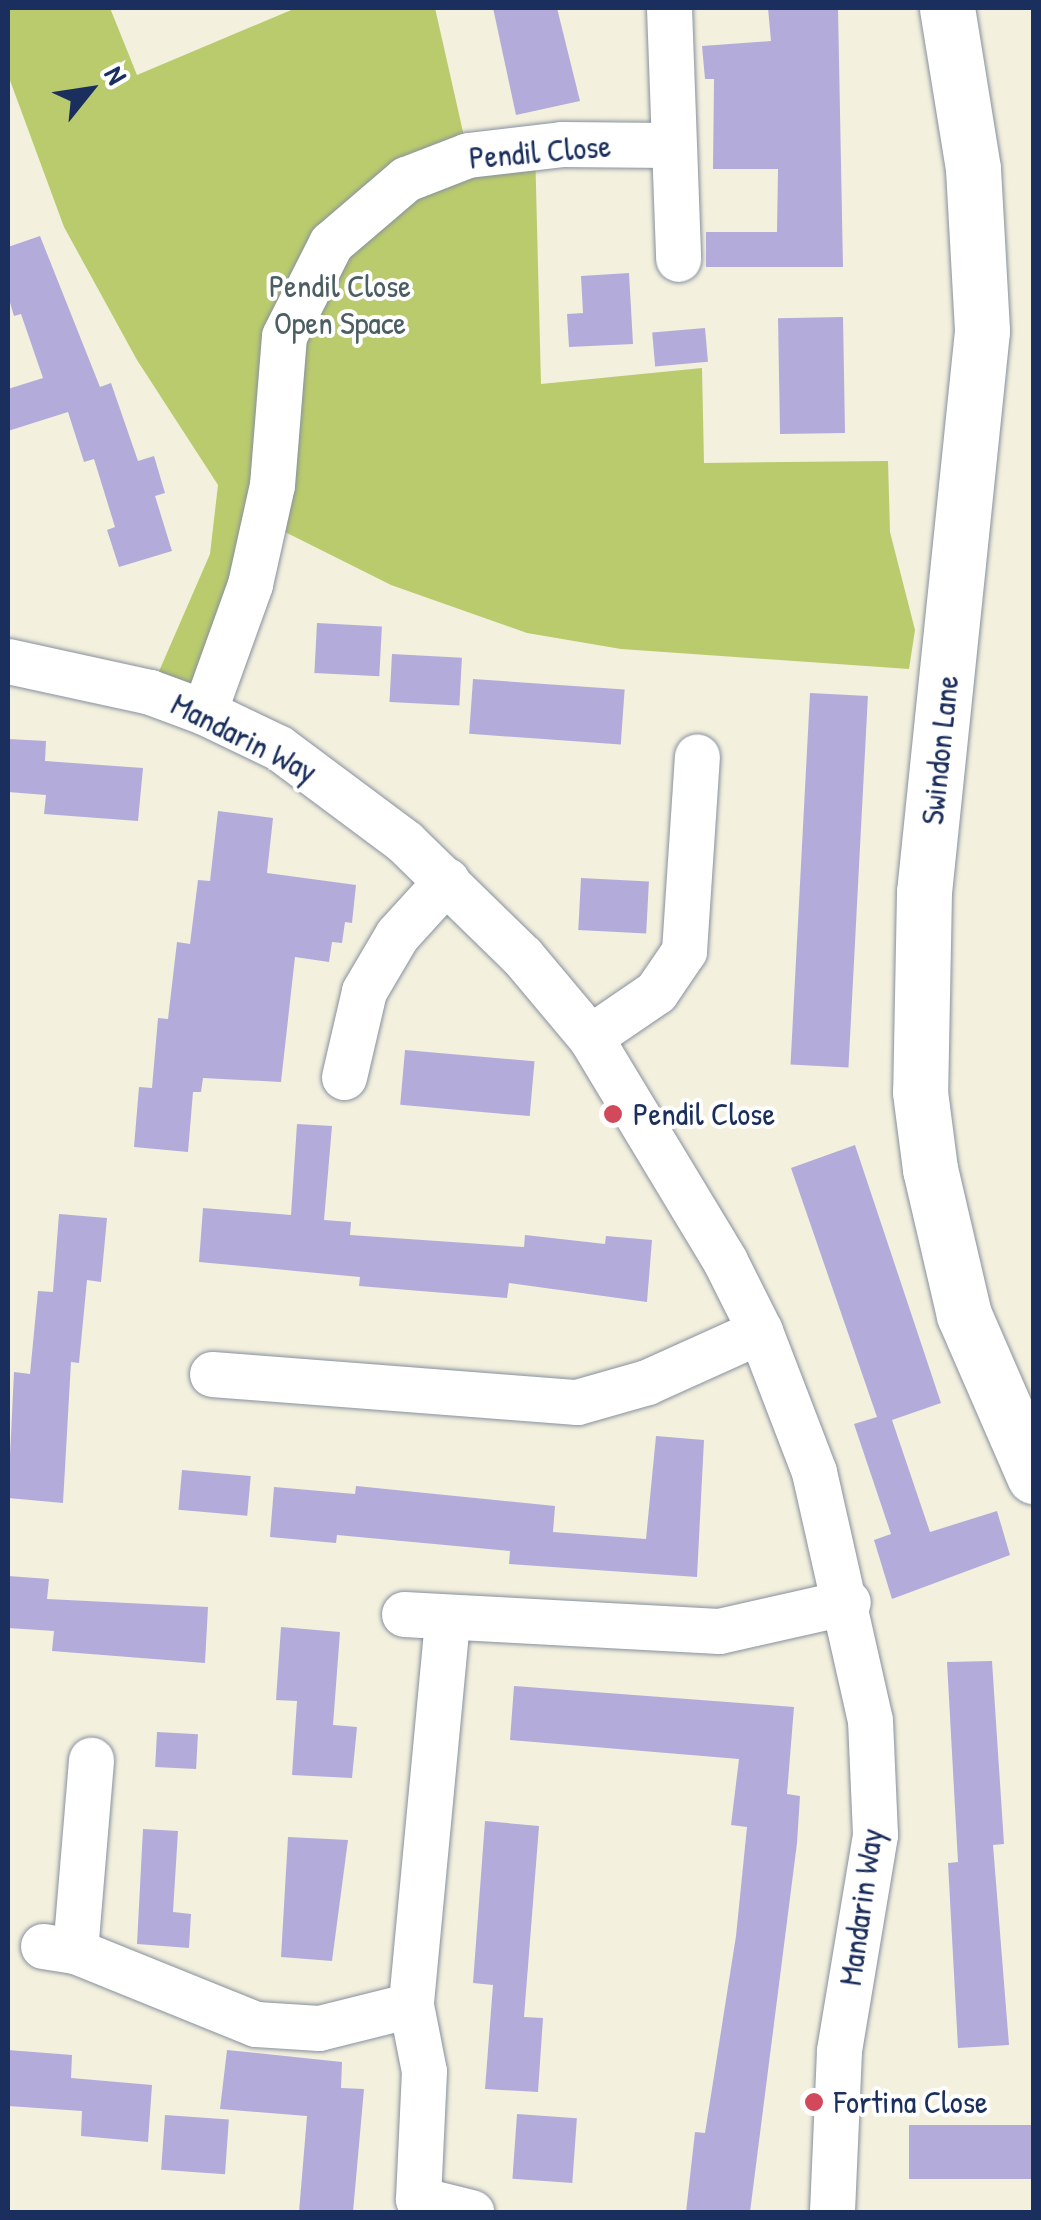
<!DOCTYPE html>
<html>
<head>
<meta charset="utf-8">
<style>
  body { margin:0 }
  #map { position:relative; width:1041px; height:2220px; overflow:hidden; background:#f3f0de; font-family:"Patrick Hand",sans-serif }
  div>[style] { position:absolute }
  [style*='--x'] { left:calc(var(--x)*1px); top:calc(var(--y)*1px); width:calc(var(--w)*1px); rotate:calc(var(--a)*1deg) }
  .green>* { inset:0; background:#bacb6d }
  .building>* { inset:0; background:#b3acda; transform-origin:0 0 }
  .roads { filter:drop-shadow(0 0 2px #87909e) drop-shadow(0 0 2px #87909e) }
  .minor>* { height:45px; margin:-22.5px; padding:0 22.5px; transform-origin:22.5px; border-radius:22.5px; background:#fff }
  .tertiary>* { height:55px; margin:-27.5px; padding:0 27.5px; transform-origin:27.5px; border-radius:27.5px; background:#fff }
  .dots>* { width:28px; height:28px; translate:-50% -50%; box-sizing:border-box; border:5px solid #fff; border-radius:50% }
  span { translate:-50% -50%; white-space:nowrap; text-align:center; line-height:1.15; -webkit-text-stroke:8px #fff; paint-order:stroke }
  .street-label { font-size:32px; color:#1b2f5e }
  .park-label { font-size:32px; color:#4b5e62 }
  .poi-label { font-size:32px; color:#1b2f5e }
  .left { translate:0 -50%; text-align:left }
  .frame { position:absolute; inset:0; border:10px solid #1b2f5e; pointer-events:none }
  .north { position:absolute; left:40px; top:40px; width:100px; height:100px; -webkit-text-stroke:8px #fff; paint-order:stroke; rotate:60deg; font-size:28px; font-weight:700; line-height:40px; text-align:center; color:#1b2f5e }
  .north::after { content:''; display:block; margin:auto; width:35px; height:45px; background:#1b2f5e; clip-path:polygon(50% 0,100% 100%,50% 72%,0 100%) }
</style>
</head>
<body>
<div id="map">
  <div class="green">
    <i style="clip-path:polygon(8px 8px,110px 8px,137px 75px,296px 8px,435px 8px,468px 154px,535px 147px,541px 384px,702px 368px,704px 463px,888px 461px,890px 532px,915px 630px,909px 669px,621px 649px,527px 633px,391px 585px,265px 522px,204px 712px,150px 692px,210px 554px,218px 485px,137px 360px,64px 227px,8px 75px)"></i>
  </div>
  <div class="building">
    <i style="clip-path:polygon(493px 8px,557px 8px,580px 101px,516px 115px)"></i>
    <i style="clip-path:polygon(768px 8px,838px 8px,843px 267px,706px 267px,706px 232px,777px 232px,778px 169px,713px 169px,714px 79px,705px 79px,702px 46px,771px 41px)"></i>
    <i style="clip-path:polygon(40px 236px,100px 387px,111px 383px,138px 461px,154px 456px,165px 493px,155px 496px,172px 551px,119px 567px,107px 530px,115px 527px,94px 459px,84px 462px,68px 412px,8px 431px,8px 389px,43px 378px,21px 314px,14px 316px,8px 296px,8px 247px)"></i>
    <i style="clip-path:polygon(629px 273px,633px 344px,569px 347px,567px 314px,583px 313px,581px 276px)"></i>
    <i style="left:843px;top:317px;width:116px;height:65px;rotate:89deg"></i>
    <i style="left:705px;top:328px;width:34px;height:53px;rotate:85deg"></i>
    <i style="left:317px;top:623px;width:65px;height:50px;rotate:3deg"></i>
    <i style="left:392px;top:654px;width:70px;height:48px;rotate:3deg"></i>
    <i style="left:473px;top:679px;width:152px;height:55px;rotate:4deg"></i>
    <i style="left:810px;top:693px;width:58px;height:372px;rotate:3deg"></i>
    <i style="clip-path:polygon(8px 739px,46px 741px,45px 761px,143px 768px,138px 821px,44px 814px,46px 795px,8px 792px)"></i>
    <i style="clip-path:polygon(218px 811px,273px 818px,267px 873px,356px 885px,352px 923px,345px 922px,342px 943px,332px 942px,329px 962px,295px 957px,281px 1082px,203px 1078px,201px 1092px,193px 1092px,188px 1152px,134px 1147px,139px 1087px,152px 1088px,158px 1018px,168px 1019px,177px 942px,190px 944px,198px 880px,210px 881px)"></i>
    <i style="left:581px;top:878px;width:68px;height:52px;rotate:3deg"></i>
    <i style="left:405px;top:1050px;width:130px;height:55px;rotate:5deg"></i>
    <i style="clip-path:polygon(297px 1124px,332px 1126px,324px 1220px,351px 1222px,350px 1235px,524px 1247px,525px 1235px,605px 1244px,606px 1236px,652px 1240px,647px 1302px,509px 1283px,507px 1298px,359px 1286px,360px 1277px,199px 1262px,203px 1208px,291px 1215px)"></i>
    <i style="clip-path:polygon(855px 1145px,941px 1403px,892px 1420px,930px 1532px,997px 1511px,1010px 1555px,892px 1599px,874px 1540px,891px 1534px,854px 1424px,877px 1417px,791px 1168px)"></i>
    <i style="clip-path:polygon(59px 1214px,107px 1218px,101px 1282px,87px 1280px,79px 1363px,71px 1362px,63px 1503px,8px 1498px,14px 1372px,30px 1374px,38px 1291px,53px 1292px)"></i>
    <i style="clip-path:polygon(656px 1436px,704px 1440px,697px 1577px,509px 1564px,510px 1551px,337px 1535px,336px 1543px,270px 1537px,274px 1487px,355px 1494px,356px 1486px,555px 1506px,553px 1532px,646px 1539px)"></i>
    <i style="left:182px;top:1470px;width:69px;height:40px;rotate:5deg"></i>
    <i style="clip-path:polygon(8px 1576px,49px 1579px,47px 1599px,208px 1607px,205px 1663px,52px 1651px,54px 1631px,8px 1628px)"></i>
    <i style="clip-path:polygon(281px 1627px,340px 1632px,333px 1725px,357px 1727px,352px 1778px,292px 1775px,297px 1701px,276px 1700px)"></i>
    <i style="clip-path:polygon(992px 1661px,1004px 1844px,993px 1845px,1009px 2045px,958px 2048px,948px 1863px,958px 1862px,947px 1662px)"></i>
    <i style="clip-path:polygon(514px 1686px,794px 1707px,787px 1794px,800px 1796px,797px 1843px,750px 2212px,686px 2212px,695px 2132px,705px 2133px,736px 1936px,747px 1827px,731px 1825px,739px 1759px,510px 1740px)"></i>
    <i style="left:157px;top:1732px;width:41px;height:35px;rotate:3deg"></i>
    <i style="clip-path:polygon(485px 1821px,539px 1826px,524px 2017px,543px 2018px,538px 2092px,485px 2089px,493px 1985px,473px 1983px)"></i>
    <i style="clip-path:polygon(143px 1829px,178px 1831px,173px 1912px,191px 1914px,189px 1948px,137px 1944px)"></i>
    <i style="clip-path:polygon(288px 1837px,348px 1840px,332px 1961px,281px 1957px)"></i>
    <i style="clip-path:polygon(8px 2050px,72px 2055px,71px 2078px,152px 2085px,148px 2142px,81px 2136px,82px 2111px,8px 2106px)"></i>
    <i style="clip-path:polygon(227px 2050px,342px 2062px,341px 2088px,364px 2089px,353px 2212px,299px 2212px,307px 2116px,220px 2109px)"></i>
    <i style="left:517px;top:2114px;width:60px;height:65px;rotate:4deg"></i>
    <i style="left:165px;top:2115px;width:64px;height:55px;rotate:4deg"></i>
    <i style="left:1034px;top:2125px;width:54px;height:125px;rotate:90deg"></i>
  </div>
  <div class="roads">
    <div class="minor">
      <i style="--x:669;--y:8;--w:251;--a:87.9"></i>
      <i style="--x:8;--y:661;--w:145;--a:12.3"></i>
      <i style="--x:150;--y:692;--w:58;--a:20.3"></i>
      <i style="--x:204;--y:712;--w:83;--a:25.6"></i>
      <i style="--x:279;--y:748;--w:157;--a:36.7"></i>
      <i style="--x:405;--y:842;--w:163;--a:44.3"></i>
      <i style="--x:522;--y:956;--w:106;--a:50"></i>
      <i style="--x:590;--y:1037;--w:262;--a:58.9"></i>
      <i style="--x:725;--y:1261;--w:78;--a:63.4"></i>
      <i style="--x:760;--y:1331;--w:151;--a:69"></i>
      <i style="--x:814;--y:1472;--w:254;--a:77.3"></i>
      <i style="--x:870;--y:1720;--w:115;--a:87.5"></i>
      <i style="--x:875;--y:1835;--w:219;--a:99.5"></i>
      <i style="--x:839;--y:2051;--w:161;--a:92.5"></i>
      <i style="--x:204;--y:712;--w:136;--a:-70.2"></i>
      <i style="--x:250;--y:584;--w:101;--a:-77.5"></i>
      <i style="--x:272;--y:485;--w:149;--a:-85.4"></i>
      <i style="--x:284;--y:336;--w:104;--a:-63.2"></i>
      <i style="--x:331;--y:243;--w:99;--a:-40.5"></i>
      <i style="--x:406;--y:179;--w:66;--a:-21.2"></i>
      <i style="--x:468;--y:155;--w:94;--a:-6.7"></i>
      <i style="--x:561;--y:144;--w:109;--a:0.5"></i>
      <i style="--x:590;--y:1037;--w:80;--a:-34.3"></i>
      <i style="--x:656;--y:992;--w:50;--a:-55.7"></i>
      <i style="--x:684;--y:951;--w:195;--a:-86.2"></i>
      <i style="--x:344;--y:1077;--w:88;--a:-76.9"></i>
      <i style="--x:364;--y:991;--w:65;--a:-59.5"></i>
      <i style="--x:397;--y:935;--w:74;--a:-47.7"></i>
      <i style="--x:212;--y:1374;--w:366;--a:4.4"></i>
      <i style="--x:577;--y:1402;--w:73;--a:-15.9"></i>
      <i style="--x:647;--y:1382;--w:124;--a:-24.3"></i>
      <i style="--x:404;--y:1614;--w:315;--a:3.1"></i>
      <i style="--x:719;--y:1631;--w:132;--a:-12.7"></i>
      <i style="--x:447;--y:1621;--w:386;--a:95.4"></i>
      <i style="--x:411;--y:2005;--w:67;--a:78.9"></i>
      <i style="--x:424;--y:2071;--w:128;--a:92.7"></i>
      <i style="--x:418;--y:2199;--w:55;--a:13.8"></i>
      <i style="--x:43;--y:1946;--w:32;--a:9"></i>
      <i style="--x:75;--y:1951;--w:195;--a:22"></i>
      <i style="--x:256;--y:2024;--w:63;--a:3.6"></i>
      <i style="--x:319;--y:2028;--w:95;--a:-14"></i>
      <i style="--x:75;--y:1951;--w:192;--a:-85.2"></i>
    </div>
    <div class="tertiary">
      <i style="--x:947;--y:8;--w:163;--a:80.8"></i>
      <i style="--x:973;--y:169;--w:162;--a:86.8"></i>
      <i style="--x:982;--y:331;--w:564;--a:95.9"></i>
      <i style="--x:924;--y:892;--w:200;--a:91.1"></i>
      <i style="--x:920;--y:1092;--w:78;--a:82.6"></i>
      <i style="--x:930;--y:1169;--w:150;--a:76.9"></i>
      <i style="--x:964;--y:1315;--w:176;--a:66.5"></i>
    </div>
  </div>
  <div class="dots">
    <i style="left:613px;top:1114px;background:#d1495b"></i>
    <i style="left:814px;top:2102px;background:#d1495b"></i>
  </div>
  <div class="street-label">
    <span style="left:540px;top:152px;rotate:-5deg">Pendil Close</span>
    <span style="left:244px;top:738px;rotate:27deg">Mandarin Way</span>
    <span style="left:940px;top:750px;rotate:-84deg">Swindon Lane</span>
    <span style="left:861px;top:1907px;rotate:-82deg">Mandarin Way</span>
  </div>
  <div class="park-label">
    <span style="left:340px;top:305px">Pendil Close<br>Open Space</span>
  </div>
  <div class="poi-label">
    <span class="left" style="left:633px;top:1114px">Pendil Close</span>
    <span class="left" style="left:834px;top:2102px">Fortina Close</span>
  </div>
  <div class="frame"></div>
  <div class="north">N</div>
</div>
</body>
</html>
